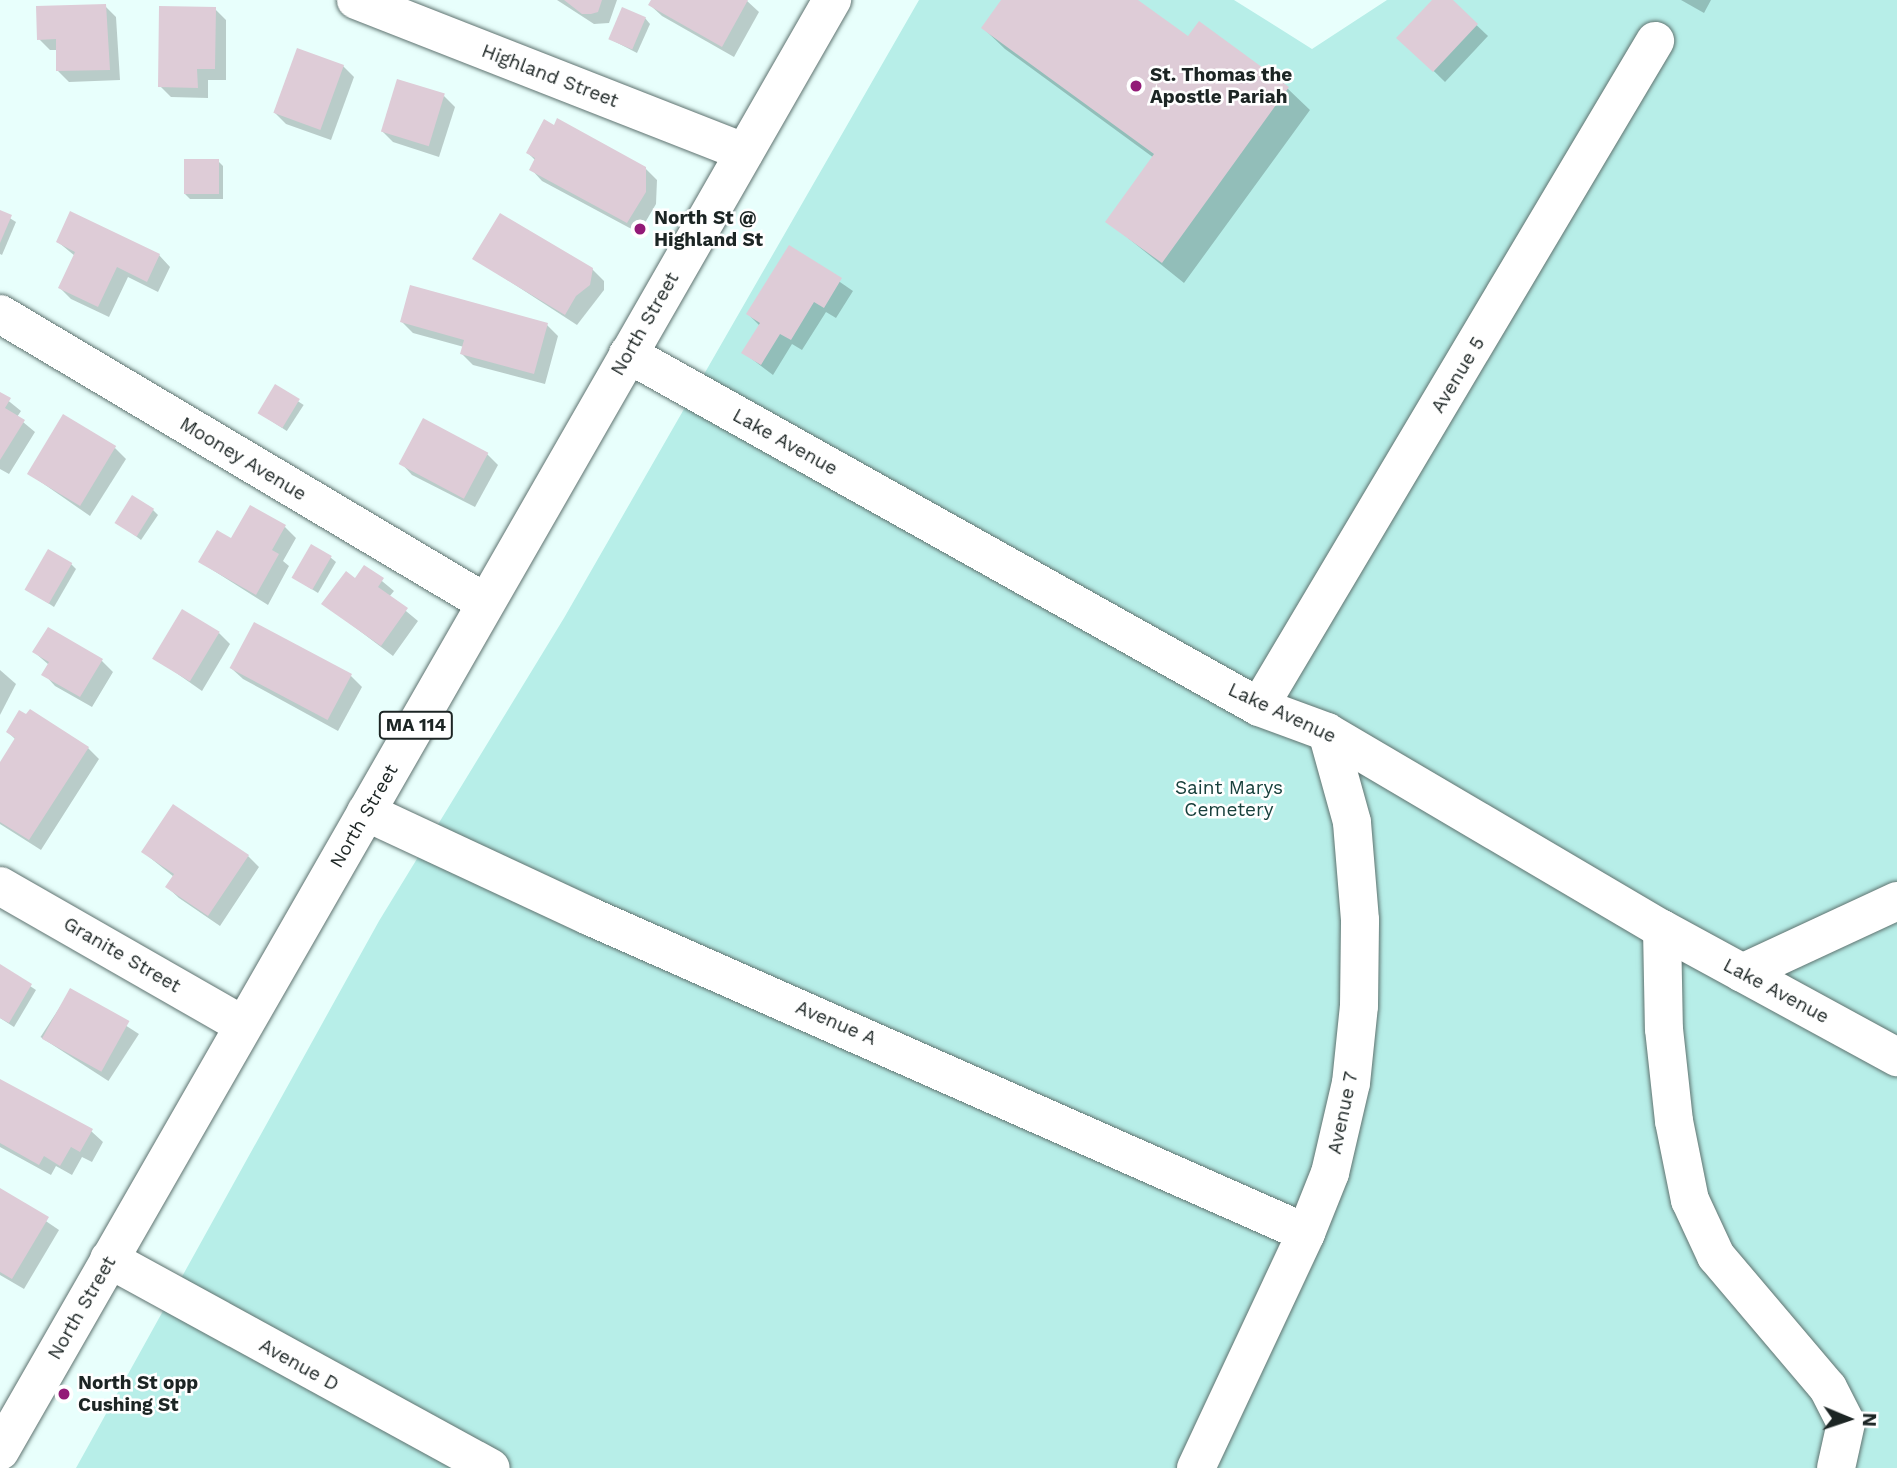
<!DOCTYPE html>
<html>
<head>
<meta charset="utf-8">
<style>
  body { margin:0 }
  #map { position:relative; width:1897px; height:1468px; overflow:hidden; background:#e8fffc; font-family:"Work Sans",sans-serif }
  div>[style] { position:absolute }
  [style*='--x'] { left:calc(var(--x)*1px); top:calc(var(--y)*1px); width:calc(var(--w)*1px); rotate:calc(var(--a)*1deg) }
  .green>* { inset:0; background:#b7eee8 }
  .shadow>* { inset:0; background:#0003; transform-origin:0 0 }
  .building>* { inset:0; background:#deccd7; transform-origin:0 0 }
  .roads { filter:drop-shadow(0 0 2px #5f7370) drop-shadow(0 0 2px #5f7370) }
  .minor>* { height:38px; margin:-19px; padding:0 19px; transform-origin:19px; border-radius:19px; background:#fff }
  .highway>* { height:38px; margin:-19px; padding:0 19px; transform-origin:19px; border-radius:19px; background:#fff }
  .dots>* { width:19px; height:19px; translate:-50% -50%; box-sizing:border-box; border:4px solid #fff; border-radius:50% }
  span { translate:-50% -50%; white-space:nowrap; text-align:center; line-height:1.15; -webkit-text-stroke:5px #fff; paint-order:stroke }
  .shield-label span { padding:2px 5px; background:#fff; border:2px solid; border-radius:5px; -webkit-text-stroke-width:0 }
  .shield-label { font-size:18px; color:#1c2524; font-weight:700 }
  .poi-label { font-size:19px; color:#1c2524; font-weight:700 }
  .left { translate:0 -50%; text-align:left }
  .street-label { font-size:19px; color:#1c2524 }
  .park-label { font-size:19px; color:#17403c }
  .north { position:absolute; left:1813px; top:1384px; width:70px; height:70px; -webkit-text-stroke:5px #fff; paint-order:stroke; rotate:92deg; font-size:19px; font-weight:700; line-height:28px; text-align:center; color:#1c2524 }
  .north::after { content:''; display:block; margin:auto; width:24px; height:32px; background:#1c2524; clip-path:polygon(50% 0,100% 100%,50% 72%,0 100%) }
</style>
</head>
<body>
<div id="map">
  <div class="green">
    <i style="clip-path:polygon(919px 0,1234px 0,1312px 49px,1387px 0,1897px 0,1897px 1468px,76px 1468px,379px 921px,564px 618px)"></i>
  </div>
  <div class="shadow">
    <i style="clip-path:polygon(557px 0,617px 0,609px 23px,594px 24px)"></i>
    <i style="clip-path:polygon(653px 0,746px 0,759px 12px,734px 57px,662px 16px,650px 5px)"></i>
    <i style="clip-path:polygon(1003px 0,1135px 0,1189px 39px,1199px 24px,1288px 89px,1310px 110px,1184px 283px,1108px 222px,1154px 158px,1005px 49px,983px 28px)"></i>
    <i style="clip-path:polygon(1434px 0,1450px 0,1488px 36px,1445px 82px,1399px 37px)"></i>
    <i style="clip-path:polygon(1681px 0,1711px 0,1704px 13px)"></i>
    <i style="clip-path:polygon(105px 6px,116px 17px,120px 80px,69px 82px,58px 71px,58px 50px,50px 50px,39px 39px)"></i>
    <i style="clip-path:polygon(215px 9px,226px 20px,226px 80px,208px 80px,208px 98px,171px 97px,160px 86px)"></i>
    <i style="clip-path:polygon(645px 18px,650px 24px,637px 53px,610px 39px)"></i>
    <i style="clip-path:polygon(343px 66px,354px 77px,331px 140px,286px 124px,275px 113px)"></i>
    <i style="clip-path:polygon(444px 96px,455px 107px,439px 157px,393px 142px,382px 131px)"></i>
    <i style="clip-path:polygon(528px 153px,645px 168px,657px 180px,656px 204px,639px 233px,542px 181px,531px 169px,536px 161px)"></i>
    <i style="clip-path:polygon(218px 161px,223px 166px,223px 199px,190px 199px,185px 194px)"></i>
    <i style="clip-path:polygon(0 212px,16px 222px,2px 255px,0 254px)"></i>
    <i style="clip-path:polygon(58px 242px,159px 255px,170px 267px,158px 292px,128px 277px,109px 317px,71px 299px,60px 288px,75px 256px)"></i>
    <i style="clip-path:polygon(789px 247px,853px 291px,836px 318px,826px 312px,802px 350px,792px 344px,773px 375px,744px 353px,760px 326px,748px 314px)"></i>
    <i style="clip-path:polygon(475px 259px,592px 269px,604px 281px,604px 290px,577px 325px)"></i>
    <i style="clip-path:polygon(402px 322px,547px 325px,558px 336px,545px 384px,473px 365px,462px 354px,464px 347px,413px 333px)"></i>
    <i style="left:276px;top:387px;width:33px;height:31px;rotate:33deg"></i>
    <i style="clip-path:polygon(0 394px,21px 411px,17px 417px,35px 432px,9px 474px,0 469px)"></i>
    <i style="clip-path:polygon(115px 448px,126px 459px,90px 516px,28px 473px)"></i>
    <i style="clip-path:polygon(487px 454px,498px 465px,475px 507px,412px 475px,401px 463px)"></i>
    <i style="clip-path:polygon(153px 510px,158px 515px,141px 540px,117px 522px)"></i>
    <i style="clip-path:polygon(285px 527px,296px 538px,283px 561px,289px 566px,268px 605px,200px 562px,232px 540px)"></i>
    <i style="clip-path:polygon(330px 557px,336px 562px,318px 593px,294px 578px)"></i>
    <i style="clip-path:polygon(71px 564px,76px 569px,54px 607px,27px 589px)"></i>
    <i style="clip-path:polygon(365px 567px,394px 591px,389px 597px,418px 621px,393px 656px,324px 604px,356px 580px)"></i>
    <i style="clip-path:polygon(219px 633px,230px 644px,202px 691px,155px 658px)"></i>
    <i style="clip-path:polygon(34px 652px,102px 661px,113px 672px,92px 707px,55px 686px,44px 674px,49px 665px)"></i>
    <i style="clip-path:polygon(231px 668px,351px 676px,362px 687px,338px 731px,243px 679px)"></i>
    <i style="clip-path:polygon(0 670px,16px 684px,0 715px)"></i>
    <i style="clip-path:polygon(8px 732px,88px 748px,99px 759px,41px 850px,0 824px,0 765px,16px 740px)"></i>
    <i style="clip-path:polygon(143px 852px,248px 856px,259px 867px,220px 926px,179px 898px,167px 887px,174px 877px)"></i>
    <i style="clip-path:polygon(0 966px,36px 990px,14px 1027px,0 1018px)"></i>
    <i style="left:71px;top:990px;width:81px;height:56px;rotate:33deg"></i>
    <i style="clip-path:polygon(0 1081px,91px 1131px,103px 1142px,92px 1162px,82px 1157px,72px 1175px,56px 1166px,51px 1175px,0 1147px)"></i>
    <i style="clip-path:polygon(0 1190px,59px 1230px,24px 1289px,0 1275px)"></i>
  </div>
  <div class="building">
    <i style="clip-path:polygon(564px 0,602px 0,598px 12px,591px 14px,582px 14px)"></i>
    <i style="clip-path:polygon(651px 0,748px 0,722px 47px,648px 5px)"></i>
    <i style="clip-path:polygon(1001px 0,1138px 0,1188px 36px,1199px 21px,1289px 87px,1162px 263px,1105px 222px,1154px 154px,981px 28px)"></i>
    <i style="clip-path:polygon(1432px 0,1453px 0,1478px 24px,1433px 72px,1396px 38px)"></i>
    <i style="clip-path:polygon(106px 4px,110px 70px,56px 71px,56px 39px,37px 40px,36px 6px)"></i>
    <i style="clip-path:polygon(159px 6px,216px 7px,215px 69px,197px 69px,198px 88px,158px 87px)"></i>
    <i style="left:622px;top:7px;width:26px;height:35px;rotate:23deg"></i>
    <i style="left:297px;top:48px;width:50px;height:69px;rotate:20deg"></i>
    <i style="left:397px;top:79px;width:50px;height:55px;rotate:17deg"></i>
    <i style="clip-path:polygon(557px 118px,646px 167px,646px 192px,627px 223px,529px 170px,535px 158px,526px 153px,544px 119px,554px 125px)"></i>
    <i style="left:184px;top:159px;width:35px;height:35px"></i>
    <i style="clip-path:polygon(0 210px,12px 215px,0 243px)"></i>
    <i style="clip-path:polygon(70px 211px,160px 254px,147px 282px,117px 267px,98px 307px,58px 288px,75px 252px,56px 242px)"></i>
    <i style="clip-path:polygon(500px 213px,593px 268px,590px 285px,576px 296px,565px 315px,472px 259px)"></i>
    <i style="clip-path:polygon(789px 245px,842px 278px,824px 308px,814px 302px,791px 340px,780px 334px,761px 365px,741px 353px,760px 323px,746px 314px)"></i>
    <i style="clip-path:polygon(410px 285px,548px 323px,534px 374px,460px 354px,464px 340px,400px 322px)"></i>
    <i style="left:275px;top:384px;width:29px;height:34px;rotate:31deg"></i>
    <i style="clip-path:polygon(0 392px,11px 398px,5px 408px,25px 420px,0 460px)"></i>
    <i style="left:63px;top:414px;width:62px;height:70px;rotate:31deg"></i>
    <i style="left:423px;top:418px;width:74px;height:52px;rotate:28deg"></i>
    <i style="left:132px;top:495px;width:26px;height:33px;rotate:32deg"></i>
    <i style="clip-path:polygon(250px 505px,286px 525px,272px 550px,279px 554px,256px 595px,198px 562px,217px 530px,231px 538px)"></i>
    <i style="left:311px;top:544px;width:24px;height:39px;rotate:30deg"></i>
    <i style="left:48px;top:549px;width:28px;height:47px;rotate:30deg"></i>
    <i style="clip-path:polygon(364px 565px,384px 578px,378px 587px,408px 608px,381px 646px,321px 604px,346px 571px,355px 578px)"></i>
    <i style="left:182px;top:609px;width:44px;height:58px;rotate:31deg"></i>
    <i style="left:254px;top:622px;width:111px;height:52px;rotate:28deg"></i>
    <i style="clip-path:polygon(48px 627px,103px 659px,80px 697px,41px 675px,49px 662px,32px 652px)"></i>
    <i style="clip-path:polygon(30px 709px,89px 747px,29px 840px,0 822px,0 762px,15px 738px,6px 732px,19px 710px,26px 714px)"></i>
    <i style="clip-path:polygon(173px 804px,249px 855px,208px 916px,165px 887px,174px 874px,141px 852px)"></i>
    <i style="clip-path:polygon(0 964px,32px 984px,9px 1023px,0 1018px)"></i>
    <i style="left:70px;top:988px;width:68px;height:58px;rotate:29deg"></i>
    <i style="clip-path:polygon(0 1079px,93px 1129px,80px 1152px,71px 1147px,60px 1166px,44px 1156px,39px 1165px,0 1143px)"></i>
    <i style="clip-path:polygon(0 1188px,49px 1217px,12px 1279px,0 1272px)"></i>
  </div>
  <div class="roads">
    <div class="minor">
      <i style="--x:356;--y:0;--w:417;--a:21.4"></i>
      <i style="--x:0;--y:314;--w:565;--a:30.74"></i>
      <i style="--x:628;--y:354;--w:723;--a:29.22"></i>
      <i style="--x:1259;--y:707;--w:72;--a:20.2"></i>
      <i style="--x:1327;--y:732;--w:389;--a:30.5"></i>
      <i style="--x:1662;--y:929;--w:268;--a:28.6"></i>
      <i style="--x:1259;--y:707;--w:775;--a:-59.26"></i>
      <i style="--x:366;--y:812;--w:246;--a:25"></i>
      <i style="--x:589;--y:916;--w:784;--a:23.85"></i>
      <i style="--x:0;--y:886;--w:280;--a:29.8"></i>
      <i style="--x:1662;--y:929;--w:100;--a:88.9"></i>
      <i style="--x:1664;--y:1029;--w:93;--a:83.8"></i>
      <i style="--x:1674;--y:1121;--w:81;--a:78.6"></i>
      <i style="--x:1690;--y:1200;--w:62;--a:65.1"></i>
      <i style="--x:1716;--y:1256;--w:173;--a:49.7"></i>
      <i style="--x:1828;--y:1388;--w:39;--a:63"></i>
      <i style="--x:1846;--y:1423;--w:46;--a:102.5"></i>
      <i style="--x:1742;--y:973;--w:171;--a:-24.9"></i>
      <i style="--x:109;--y:1259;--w:435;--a:28.7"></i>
      <i style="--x:1196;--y:1468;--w:259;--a:-64.9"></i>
      <i style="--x:1306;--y:1233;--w:65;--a:-68.2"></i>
      <i style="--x:1330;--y:1173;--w:92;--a:-76.9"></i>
      <i style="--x:1351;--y:1083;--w:77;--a:-84.1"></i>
      <i style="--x:1359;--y:1006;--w:86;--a:-89.3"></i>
      <i style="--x:1360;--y:920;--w:98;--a:-94.7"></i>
      <i style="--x:1352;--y:822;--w:93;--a:-105.5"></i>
    </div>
    <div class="highway">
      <i style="--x:0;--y:1451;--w:1673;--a:-60.17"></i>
    </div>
  </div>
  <div class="dots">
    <i style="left:1136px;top:86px;background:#931a77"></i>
    <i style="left:640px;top:229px;background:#931a77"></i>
    <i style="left:64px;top:1394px;background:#931a77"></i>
  </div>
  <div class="shield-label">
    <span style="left:416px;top:725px">MA 114</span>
  </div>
  <div class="poi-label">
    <span class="left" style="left:1150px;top:86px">St. Thomas the<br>Apostle Pariah</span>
    <span class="left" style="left:654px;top:229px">North St @<br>Highland St</span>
    <span class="left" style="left:78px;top:1394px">North St opp<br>Cushing St</span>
  </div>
  <div class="street-label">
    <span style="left:550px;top:76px;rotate:21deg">Highland Street</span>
    <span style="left:645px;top:324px;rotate:-60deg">North Street</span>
    <span style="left:1458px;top:375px;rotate:-59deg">Avenue 5</span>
    <span style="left:785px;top:442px;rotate:29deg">Lake Avenue</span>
    <span style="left:243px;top:459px;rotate:31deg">Mooney Avenue</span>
    <span style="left:1282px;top:713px;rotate:25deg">Lake Avenue</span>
    <span style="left:364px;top:816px;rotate:-60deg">North Street</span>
    <span style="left:122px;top:955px;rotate:30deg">Granite Street</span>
    <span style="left:1776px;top:991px;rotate:28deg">Lake Avenue</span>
    <span style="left:836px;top:1023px;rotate:23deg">Avenue A</span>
    <span style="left:1343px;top:1113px;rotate:-78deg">Avenue 7</span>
    <span style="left:82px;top:1308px;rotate:-60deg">North Street</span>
    <span style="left:299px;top:1365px;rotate:29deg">Avenue D</span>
  </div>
  <div class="park-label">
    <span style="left:1229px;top:799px">Saint Marys<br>Cemetery</span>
  </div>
  <div class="north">N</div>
</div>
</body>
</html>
